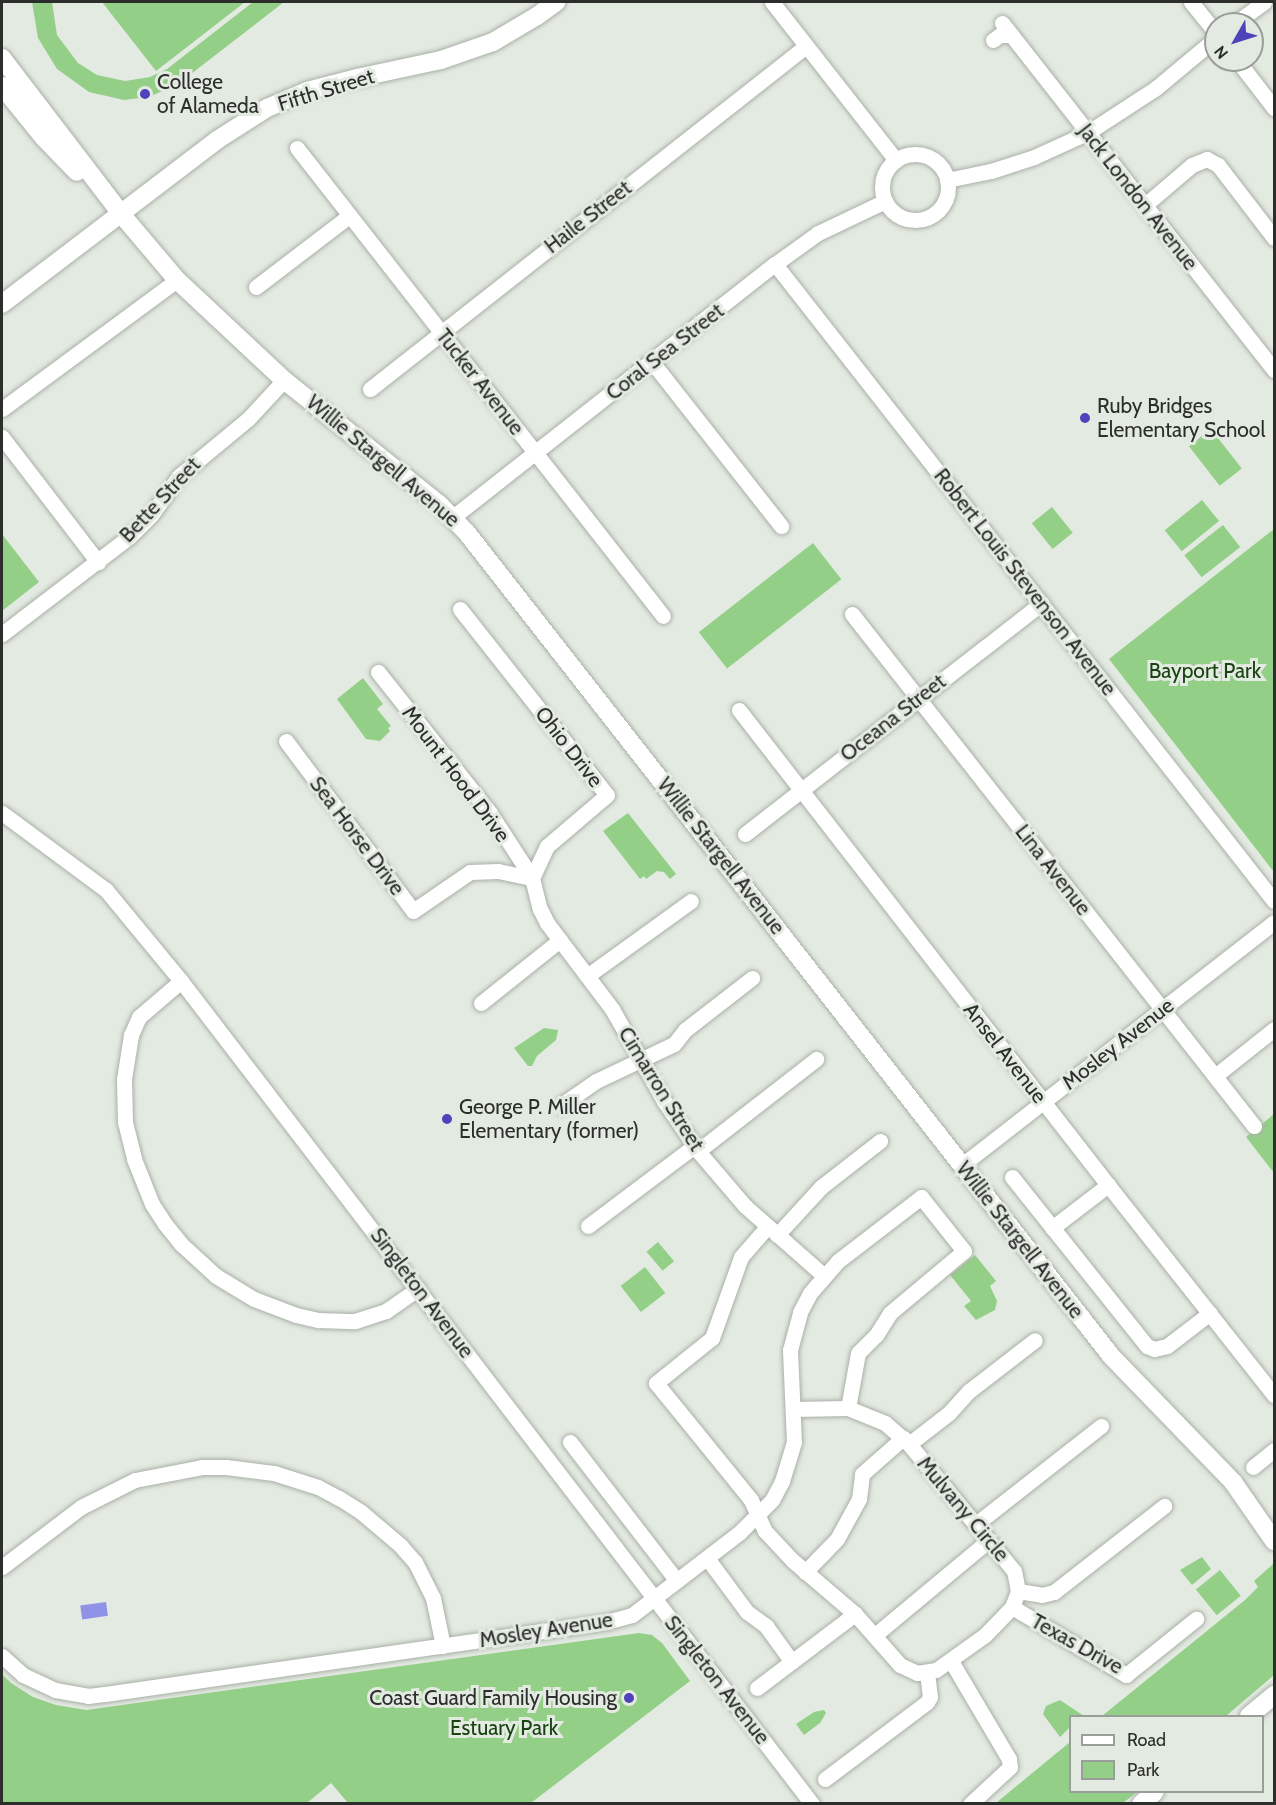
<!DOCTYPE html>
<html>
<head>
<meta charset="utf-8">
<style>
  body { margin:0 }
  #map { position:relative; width:1276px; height:1805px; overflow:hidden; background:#e3eae1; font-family:Cabin,sans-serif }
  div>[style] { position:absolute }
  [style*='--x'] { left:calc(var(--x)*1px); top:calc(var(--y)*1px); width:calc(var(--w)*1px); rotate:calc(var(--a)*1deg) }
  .green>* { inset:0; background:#94cf88; transform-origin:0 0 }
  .water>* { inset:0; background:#8f92e7; transform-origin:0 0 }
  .roads { filter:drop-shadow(0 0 2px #a9b0a7) drop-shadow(0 0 2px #a9b0a7) }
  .minor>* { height:15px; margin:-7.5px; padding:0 7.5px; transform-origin:7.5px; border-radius:7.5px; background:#fff }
  .minor>.ring { margin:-7.5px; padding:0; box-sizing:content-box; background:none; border:15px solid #fff; border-radius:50% }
  .tertiary>* { height:18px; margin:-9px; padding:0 9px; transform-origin:9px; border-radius:9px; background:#fff }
  .dots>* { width:16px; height:16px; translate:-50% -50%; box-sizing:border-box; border:3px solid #e3eae1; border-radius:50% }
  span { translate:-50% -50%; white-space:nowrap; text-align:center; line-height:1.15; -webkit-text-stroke:6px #e3eae1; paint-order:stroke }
  .poi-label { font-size:21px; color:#2b2e2b }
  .left { translate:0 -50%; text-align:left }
  .right { translate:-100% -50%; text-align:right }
  .street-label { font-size:21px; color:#2b2e2b }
  .park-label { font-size:21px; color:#194310 }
  .frame { position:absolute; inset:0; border:3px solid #2b2e2b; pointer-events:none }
  .legend { position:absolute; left:1069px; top:1715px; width:195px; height:78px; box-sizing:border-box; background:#e3eae1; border:2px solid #999f98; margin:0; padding:8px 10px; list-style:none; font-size:18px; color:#2b2e2b }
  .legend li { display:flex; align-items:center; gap:12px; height:30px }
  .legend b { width:30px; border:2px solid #999f98 }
  .north { position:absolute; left:1204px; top:12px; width:60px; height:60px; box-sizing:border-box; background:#e3eae1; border:2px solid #999f98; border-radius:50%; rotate:231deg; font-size:16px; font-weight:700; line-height:24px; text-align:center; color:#2b2e2b }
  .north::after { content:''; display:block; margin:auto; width:21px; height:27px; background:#4e43ba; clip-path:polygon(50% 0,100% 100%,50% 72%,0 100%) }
</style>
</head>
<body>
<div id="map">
  <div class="green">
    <i style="clip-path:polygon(32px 2px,52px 2px,57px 35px,78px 63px,97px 75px,125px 81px,150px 77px,167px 69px,253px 2px,284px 2px,178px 84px,149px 97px,124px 100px,89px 92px,57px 69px,38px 38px)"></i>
    <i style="clip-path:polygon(102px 2px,245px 2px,156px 71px)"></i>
    <i style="left:1211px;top:429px;width:50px;height:28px;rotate:52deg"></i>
    <i style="left:1202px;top:500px;width:27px;height:48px;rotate:51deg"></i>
    <i style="left:1052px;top:507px;width:33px;height:26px;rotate:51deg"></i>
    <i style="left:1223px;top:525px;width:28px;height:49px;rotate:52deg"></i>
    <i style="clip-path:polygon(1274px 529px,1274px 872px,1109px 659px)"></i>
    <i style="clip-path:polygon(2px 534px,39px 582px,2px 611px)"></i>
    <i style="left:813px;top:543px;width:46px;height:145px;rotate:52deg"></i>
    <i style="clip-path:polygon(363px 678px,383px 704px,377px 709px,391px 726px,388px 728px,390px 731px,380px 741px,366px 739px,337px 699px)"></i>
    <i style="clip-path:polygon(628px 813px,676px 874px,670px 879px,664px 872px,657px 871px,646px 879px,644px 876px,640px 879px,603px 831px)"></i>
    <i style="clip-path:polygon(544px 1028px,558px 1030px,556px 1040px,537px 1056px,532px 1066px,528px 1066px,514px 1048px)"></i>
    <i style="clip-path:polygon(1274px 1114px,1274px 1173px,1246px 1137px)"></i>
    <i style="left:658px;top:1242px;width:25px;height:15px;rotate:50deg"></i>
    <i style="clip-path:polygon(975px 1255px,996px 1281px,990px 1286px,997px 1301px,995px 1310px,976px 1320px,964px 1306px,971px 1301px,950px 1275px)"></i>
    <i style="left:645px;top:1267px;width:33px;height:31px;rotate:52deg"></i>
    <i style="clip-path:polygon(1202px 1557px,1211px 1569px,1192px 1585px,1180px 1570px)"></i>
    <i style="clip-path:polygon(1273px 1564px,1274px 1675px,1226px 1716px,1102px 1716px,1245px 1600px,1258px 1587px,1254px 1581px)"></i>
    <i style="left:1220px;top:1570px;width:33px;height:31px;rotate:51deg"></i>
    <i style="clip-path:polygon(639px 1633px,652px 1635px,662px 1643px,690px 1681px,531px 1803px,348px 1803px,331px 1783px,307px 1803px,2px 1803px,2px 1674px,11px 1683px,33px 1697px,56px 1705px,86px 1710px)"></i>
    <i style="clip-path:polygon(1060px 1700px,1084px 1716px,1070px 1716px,1070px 1727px,1060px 1737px,1043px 1714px,1046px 1706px)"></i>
    <i style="clip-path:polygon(824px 1710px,826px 1713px,820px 1723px,804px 1735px,796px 1724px,814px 1712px)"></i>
    <i style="clip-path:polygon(1070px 1742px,1070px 1792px,1137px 1792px,1123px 1803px,996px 1803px)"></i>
  </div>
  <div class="water">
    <i style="left:106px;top:1602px;width:14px;height:26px;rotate:82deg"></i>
  </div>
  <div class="roads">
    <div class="minor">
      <i style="--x:772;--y:2;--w:201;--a:51.9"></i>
      <i style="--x:1191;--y:2;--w:40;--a:51"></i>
      <i style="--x:1002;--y:23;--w:441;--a:51.9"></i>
      <i style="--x:1234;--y:24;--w:37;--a:-36"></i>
      <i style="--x:993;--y:40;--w:9;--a:-36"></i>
      <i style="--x:1000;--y:35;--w:11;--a:0"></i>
      <i style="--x:1237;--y:60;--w:61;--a:52.4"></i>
      <i style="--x:297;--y:148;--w:594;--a:51.97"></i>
      <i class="ring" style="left:882px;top:154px;width:51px;height:51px"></i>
      <i style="--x:947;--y:180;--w:45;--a:-11.6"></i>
      <i style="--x:991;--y:171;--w:45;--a:-18"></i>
      <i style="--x:1034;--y:157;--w:58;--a:-24.4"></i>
      <i style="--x:1087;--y:133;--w:82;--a:-33.1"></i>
      <i style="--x:1156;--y:88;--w:78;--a:-39.8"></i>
      <i style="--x:1145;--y:205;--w:62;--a:-40.4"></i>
      <i style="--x:1192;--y:165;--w:16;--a:-22"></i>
      <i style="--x:1207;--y:159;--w:13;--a:29"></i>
      <i style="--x:1218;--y:165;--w:92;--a:52.5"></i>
      <i style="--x:775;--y:264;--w:809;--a:51.93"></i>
      <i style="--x:256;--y:287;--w:117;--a:-37.4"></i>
      <i style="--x:652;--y:362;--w:209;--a:51.8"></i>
      <i style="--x:370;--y:389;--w:555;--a:-38.19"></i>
      <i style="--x:2;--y:409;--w:217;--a:-36.4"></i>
      <i style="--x:2;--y:437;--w:158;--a:52.5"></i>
      <i style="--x:453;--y:517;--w:410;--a:-38.2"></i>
      <i style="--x:775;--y:264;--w:53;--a:-35.8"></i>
      <i style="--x:818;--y:233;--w:74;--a:-25.5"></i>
      <i style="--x:460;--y:609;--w:237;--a:51.7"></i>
      <i style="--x:607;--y:795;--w:79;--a:139.6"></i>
      <i style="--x:547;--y:846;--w:35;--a:115"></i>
      <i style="--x:852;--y:614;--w:651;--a:51.86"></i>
      <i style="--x:2;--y:634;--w:160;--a:-37.4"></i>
      <i style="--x:129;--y:537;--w:31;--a:-45"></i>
      <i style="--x:151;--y:515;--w:48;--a:-54.3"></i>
      <i style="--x:179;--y:476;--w:89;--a:-39.6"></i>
      <i style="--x:248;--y:419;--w:53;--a:-47.3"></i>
      <i style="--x:378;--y:672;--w:180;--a:51.5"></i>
      <i style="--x:490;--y:813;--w:77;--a:57.1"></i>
      <i style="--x:532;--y:878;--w:32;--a:76"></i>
      <i style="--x:540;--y:909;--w:16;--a:63"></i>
      <i style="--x:547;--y:923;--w:108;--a:52.9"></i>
      <i style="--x:612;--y:1009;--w:106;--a:60.5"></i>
      <i style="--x:664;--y:1101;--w:60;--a:55.8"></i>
      <i style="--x:698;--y:1151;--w:72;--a:49.5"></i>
      <i style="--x:745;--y:1206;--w:106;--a:41.5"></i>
      <i style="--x:739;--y:710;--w:601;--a:52.16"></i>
      <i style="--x:1108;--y:1185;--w:268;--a:51.7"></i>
      <i style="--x:286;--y:741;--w:212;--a:53.2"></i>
      <i style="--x:413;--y:911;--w:69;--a:-34.4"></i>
      <i style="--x:470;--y:872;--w:28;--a:-2"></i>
      <i style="--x:498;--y:871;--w:35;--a:12"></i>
      <i style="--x:2;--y:813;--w:129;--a:36.5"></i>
      <i style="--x:106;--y:890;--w:118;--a:50.5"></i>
      <i style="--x:181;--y:981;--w:1037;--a:52.52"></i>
      <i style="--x:745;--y:834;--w:376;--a:-37.9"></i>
      <i style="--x:587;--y:976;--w:128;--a:-35.8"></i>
      <i style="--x:181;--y:981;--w:55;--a:139.4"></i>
      <i style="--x:139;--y:1017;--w:20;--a:114"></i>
      <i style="--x:131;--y:1035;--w:45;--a:99"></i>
      <i style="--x:124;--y:1079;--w:43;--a:88.7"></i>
      <i style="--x:125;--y:1122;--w:38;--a:76"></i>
      <i style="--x:134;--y:1159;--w:48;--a:68.2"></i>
      <i style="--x:152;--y:1204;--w:24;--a:57"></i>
      <i style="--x:165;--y:1224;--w:26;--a:51"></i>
      <i style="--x:181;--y:1244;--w:47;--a:42.4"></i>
      <i style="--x:216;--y:1276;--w:44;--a:31.2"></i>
      <i style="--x:254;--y:1299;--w:45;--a:20.9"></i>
      <i style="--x:296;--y:1315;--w:23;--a:13"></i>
      <i style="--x:318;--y:1320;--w:37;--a:2"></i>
      <i style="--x:355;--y:1321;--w:33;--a:-18"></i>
      <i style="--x:386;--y:1311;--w:39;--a:-35"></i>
      <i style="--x:481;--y:1003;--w:101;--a:-38.6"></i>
      <i style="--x:1215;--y:1076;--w:75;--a:-38.5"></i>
      <i style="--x:560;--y:1106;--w:44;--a:-34.8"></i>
      <i style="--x:596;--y:1081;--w:86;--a:-25.4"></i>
      <i style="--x:674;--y:1044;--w:18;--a:-52"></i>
      <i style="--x:685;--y:1030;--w:85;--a:-37.8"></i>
      <i style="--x:698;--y:1151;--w:150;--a:-37.9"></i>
      <i style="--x:962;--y:1165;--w:395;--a:-37.9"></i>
      <i style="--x:1012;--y:1177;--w:216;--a:51.4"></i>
      <i style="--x:1147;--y:1346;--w:8;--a:23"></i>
      <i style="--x:1154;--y:1349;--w:13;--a:-13"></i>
      <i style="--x:1167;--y:1346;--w:54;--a:-37.5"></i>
      <i style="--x:588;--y:1226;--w:133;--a:-37"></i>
      <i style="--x:767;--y:1227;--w:40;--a:131"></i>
      <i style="--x:741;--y:1257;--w:86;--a:109.7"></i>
      <i style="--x:712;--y:1338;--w:72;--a:141.2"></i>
      <i style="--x:656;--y:1383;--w:151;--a:50.9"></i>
      <i style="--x:751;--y:1500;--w:34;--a:66"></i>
      <i style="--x:765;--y:1531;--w:40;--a:47"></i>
      <i style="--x:792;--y:1560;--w:83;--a:40.6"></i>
      <i style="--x:855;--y:1614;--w:68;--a:48.6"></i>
      <i style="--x:900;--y:1665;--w:19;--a:25"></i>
      <i style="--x:917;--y:1673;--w:19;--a:-9"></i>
      <i style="--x:936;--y:1670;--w:60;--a:-35.5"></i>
      <i style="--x:985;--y:1635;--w:39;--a:-46"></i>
      <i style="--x:1012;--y:1607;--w:17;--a:-69"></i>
      <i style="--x:1018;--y:1591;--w:20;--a:-101"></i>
      <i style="--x:1014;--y:1571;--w:165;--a:-129.6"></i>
      <i style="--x:909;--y:1444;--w:32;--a:-139"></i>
      <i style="--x:885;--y:1423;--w:40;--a:-158"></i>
      <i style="--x:848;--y:1408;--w:55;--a:179"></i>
      <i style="--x:1052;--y:1228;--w:71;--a:-37.5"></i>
      <i style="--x:777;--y:1235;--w:65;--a:-47.5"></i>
      <i style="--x:821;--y:1187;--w:75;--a:-37.9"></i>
      <i style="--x:570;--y:1442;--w:175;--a:52.4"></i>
      <i style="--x:909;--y:1444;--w:51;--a:-37.8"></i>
      <i style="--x:949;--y:1413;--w:30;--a:-48"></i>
      <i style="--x:969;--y:1391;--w:83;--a:-37.7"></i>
      <i style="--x:1253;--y:1467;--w:27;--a:-39"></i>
      <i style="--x:976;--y:1524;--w:159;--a:-38.1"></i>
      <i style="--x:707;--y:1558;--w:67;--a:53.5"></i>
      <i style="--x:747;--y:1612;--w:24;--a:36"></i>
      <i style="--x:766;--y:1626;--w:44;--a:54.2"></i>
      <i style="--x:2;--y:1567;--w:99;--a:-37.2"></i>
      <i style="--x:81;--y:1507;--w:60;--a:-26.6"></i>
      <i style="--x:135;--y:1480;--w:68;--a:-11"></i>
      <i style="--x:202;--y:1467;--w:24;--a:0"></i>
      <i style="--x:226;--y:1467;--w:48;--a:7.1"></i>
      <i style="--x:274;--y:1473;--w:46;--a:17.7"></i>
      <i style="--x:318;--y:1487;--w:24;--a:28"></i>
      <i style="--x:339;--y:1498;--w:26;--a:32"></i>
      <i style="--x:361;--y:1512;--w:51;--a:40.2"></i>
      <i style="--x:400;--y:1545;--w:23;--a:49"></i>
      <i style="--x:415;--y:1562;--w:40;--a:63.4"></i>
      <i style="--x:433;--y:1598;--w:49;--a:78.2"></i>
      <i style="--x:805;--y:1572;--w:46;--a:-45.9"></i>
      <i style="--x:837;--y:1539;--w:46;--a:-61.2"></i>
      <i style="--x:859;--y:1499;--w:25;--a:-83"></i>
      <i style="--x:862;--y:1474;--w:55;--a:-41.3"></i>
      <i style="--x:1018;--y:1591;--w:24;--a:9"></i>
      <i style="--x:1042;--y:1595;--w:12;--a:-14"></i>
      <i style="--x:1054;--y:1592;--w:140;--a:-38"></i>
      <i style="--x:1012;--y:1607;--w:133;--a:30.8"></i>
      <i style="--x:1126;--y:1675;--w:90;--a:-38.7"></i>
      <i style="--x:875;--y:1635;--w:148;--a:-39.8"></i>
      <i style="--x:2;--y:1656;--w:28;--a:42"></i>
      <i style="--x:23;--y:1675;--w:35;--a:25"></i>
      <i style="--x:55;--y:1690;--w:34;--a:10"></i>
      <i style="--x:88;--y:1696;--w:17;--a:-7"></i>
      <i style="--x:105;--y:1694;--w:506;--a:-8.18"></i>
      <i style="--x:606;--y:1622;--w:27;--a:-15"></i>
      <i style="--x:632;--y:1615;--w:136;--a:-37.5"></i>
      <i style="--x:740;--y:1532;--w:45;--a:-45"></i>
      <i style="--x:772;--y:1500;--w:21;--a:-62"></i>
      <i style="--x:782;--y:1481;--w:41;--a:-72.9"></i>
      <i style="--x:794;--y:1442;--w:92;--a:-92.5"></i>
      <i style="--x:790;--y:1350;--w:39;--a:-75"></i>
      <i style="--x:800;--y:1312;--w:21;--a:-62"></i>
      <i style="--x:810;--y:1293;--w:43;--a:-48.8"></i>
      <i style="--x:838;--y:1261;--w:105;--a:-37.6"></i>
      <i style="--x:921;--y:1197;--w:69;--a:51.5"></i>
      <i style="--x:964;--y:1251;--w:97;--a:140"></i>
      <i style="--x:890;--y:1313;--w:26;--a:122"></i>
      <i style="--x:876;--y:1335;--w:25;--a:135"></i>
      <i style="--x:858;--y:1353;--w:56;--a:100.3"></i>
      <i style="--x:951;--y:1661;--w:114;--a:59.4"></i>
      <i style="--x:1009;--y:1759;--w:8;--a:83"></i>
      <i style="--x:1010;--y:1767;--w:54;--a:137.2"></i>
      <i style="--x:757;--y:1688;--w:123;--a:-37.1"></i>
      <i style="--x:825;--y:1779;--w:128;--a:-37"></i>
      <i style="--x:927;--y:1702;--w:6;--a:-59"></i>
      <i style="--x:930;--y:1697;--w:25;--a:-97"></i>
    </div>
    <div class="tertiary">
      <i style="--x:2;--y:58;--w:198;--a:52.6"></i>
      <i style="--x:122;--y:215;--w:85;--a:49.8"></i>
      <i style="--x:177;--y:280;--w:146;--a:43.1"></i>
      <i style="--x:284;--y:380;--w:198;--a:38.7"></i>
      <i style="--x:439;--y:504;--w:40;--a:46"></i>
      <i style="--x:467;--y:533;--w:1046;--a:51.95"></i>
      <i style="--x:1112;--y:1357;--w:174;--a:45.9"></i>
      <i style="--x:1233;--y:1482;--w:72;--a:55.2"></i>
      <i style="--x:2;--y:86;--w:67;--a:51.1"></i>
      <i style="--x:44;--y:138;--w:47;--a:45.9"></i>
      <i style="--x:2;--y:304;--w:270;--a:-37.3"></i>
      <i style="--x:217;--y:140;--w:59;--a:-32.6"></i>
      <i style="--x:267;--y:108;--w:43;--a:-23"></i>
      <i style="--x:307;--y:91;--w:52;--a:-14.6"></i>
      <i style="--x:357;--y:78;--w:86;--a:-12.1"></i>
      <i style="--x:441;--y:60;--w:55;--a:-19.1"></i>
      <i style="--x:493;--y:42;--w:51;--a:-30.6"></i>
      <i style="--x:537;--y:16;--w:24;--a:-36"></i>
      <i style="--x:1249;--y:1716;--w:33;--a:-40"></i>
      <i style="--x:1141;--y:1804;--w:18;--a:-41"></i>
    </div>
  </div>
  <div class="dots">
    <i style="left:145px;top:94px;background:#4e43ba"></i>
    <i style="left:1085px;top:418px;background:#4e43ba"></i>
    <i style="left:447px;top:1119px;background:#4e43ba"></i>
    <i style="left:629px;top:1698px;background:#4e43ba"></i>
  </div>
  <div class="poi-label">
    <span class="left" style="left:157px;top:94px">College<br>of Alameda</span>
    <span class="left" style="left:1097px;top:418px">Ruby Bridges<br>Elementary School</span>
    <span class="left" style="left:459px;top:1119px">George P. Miller<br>Elementary (former)</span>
    <span class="right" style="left:617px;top:1698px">Coast Guard Family Housing</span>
  </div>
  <div class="street-label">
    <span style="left:326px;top:90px;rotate:-17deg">Fifth Street</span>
    <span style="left:1138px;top:197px;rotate:52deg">Jack London Avenue</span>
    <span style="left:588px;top:217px;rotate:-38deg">Haile Street</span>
    <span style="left:665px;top:352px;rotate:-38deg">Coral Sea Street</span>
    <span style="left:480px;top:382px;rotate:52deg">Tucker Avenue</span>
    <span style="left:383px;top:461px;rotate:40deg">Willie Stargell Avenue</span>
    <span style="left:160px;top:500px;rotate:-47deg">Bette Street</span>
    <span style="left:1025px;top:582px;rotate:52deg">Robert Louis Stevenson Avenue</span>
    <span style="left:893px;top:718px;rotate:-38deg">Oceana Street</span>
    <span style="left:569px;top:747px;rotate:52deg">Ohio Drive</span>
    <span style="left:456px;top:774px;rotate:53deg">Mount Hood Drive</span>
    <span style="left:357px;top:836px;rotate:53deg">Sea Horse Drive</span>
    <span style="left:721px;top:856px;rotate:52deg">Willie Stargell Avenue</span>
    <span style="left:1053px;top:870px;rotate:52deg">Lina Avenue</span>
    <span style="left:1118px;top:1044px;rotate:-38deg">Mosley Avenue</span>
    <span style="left:1005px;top:1053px;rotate:52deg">Ansel Avenue</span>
    <span style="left:661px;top:1089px;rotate:58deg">Cimarron Street</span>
    <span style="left:1020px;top:1240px;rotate:52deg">Willie Stargell Avenue</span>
    <span style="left:422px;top:1293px;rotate:53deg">Singleton Avenue</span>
    <span style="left:963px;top:1509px;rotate:50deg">Mulvany Circle</span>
    <span style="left:546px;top:1630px;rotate:-9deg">Mosley Avenue</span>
    <span style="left:1077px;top:1644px;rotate:29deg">Texas Drive</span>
    <span style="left:717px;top:1680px;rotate:52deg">Singleton Avenue</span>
  </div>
  <div class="park-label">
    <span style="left:1205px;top:671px">Bayport Park</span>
    <span style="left:504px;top:1728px">Estuary Park</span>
  </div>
  <div class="frame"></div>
  <ul class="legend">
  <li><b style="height:8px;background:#fff"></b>Road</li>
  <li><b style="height:16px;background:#94cf88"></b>Park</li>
  </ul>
  <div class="north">N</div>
</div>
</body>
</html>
